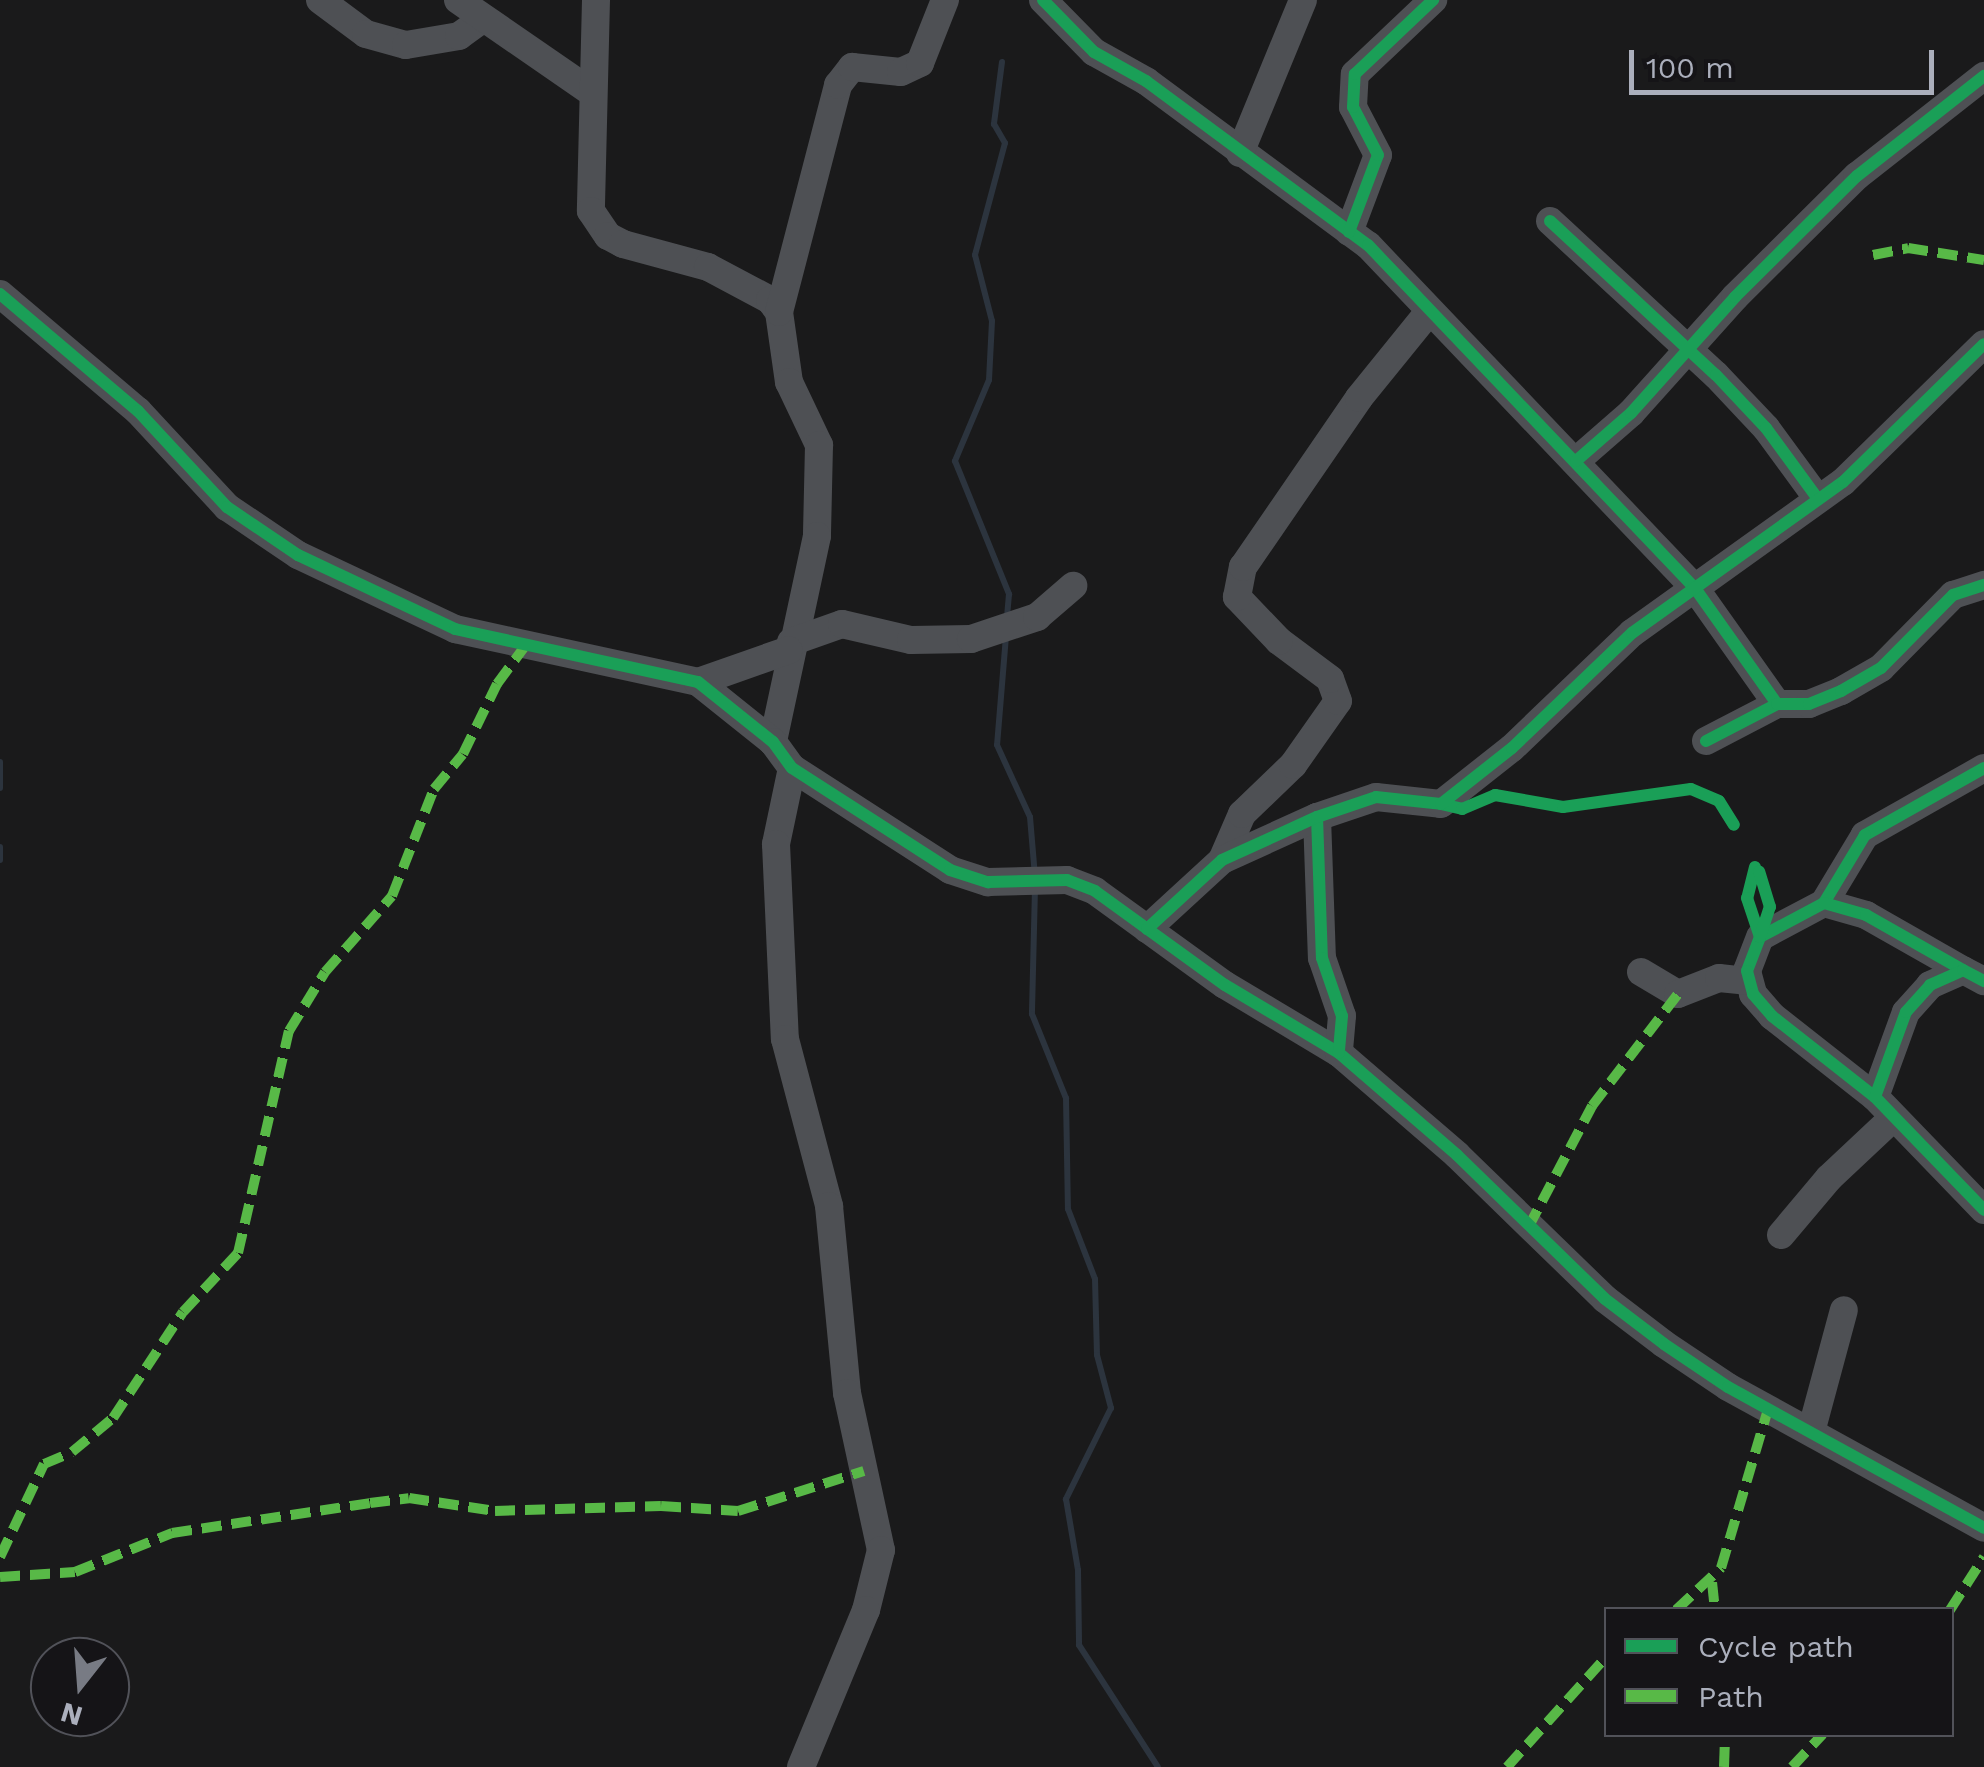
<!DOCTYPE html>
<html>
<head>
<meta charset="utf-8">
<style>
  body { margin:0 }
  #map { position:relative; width:1984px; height:1767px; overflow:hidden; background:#1a1a1b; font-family:"Work Sans",sans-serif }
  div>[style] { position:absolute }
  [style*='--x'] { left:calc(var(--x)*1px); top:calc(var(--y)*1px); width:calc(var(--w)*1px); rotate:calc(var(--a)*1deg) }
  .stream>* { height:6px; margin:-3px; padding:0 3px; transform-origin:3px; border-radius:3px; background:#2c343e }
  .minor>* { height:28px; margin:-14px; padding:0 14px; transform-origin:14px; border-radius:14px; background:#4e5054 }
  .quiet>* { height:10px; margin-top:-5px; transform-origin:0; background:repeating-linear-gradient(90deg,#58b947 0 20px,transparent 0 30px) }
  .cycleway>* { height:12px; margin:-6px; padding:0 6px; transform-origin:6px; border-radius:6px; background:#1a9f57 }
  span { translate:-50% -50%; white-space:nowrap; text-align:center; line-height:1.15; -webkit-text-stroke:8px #151417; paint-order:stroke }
  .legend { position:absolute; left:1604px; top:1607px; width:350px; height:130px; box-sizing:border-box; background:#151417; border:2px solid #515259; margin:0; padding:12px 18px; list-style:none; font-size:30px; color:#abafbc }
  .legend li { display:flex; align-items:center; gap:20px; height:50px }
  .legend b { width:50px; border:2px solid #515259 }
  .north { position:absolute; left:30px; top:1637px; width:100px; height:100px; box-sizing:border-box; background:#151417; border:2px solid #515259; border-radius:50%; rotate:197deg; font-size:28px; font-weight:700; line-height:40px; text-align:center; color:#abafbc }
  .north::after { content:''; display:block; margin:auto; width:35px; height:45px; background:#787b84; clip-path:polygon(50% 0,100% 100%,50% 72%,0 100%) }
  .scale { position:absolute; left:1629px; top:50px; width:305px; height:45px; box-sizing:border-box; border:5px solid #abafbc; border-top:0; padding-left:12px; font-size:30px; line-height:35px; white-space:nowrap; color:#abafbc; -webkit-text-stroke:8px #151417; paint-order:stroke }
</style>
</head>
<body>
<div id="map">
  <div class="stream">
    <i style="--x:1002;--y:62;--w:63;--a:97.4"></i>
    <i style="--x:994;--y:124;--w:22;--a:60"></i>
    <i style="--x:1005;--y:143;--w:116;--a:105"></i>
    <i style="--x:975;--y:255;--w:68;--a:75.6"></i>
    <i style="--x:992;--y:321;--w:59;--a:92.9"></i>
    <i style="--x:989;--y:380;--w:88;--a:112.8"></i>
    <i style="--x:955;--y:461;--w:144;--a:67.9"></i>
    <i style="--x:1009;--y:594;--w:25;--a:95"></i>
    <i style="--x:1006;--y:636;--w:109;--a:94.7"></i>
    <i style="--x:997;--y:745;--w:79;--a:65.4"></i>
    <i style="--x:1030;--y:817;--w:59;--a:85.2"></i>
    <i style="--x:0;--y:762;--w:26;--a:90"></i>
    <i style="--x:0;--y:847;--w:13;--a:90"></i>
    <i style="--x:1035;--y:888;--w:126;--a:91.4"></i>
    <i style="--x:1032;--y:1014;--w:91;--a:68"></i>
    <i style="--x:1066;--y:1098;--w:111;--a:89"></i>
    <i style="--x:1068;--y:1209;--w:75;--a:68.9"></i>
    <i style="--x:1095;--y:1279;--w:76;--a:88.5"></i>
    <i style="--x:1097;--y:1355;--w:55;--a:75.2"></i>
    <i style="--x:1111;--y:1408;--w:102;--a:116.3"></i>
    <i style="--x:1066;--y:1499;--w:72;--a:80.4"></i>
    <i style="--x:1078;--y:1570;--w:75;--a:89.2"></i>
    <i style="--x:1079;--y:1645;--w:145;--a:57.1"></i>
  </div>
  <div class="minor">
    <i style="--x:320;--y:0;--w:57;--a:36.5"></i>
    <i style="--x:366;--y:34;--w:41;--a:15.4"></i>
    <i style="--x:406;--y:45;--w:54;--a:-9.6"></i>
    <i style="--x:459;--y:36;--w:26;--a:-36"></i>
    <i style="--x:458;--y:0;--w:160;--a:34.6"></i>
    <i style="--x:596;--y:0;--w:211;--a:91.4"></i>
    <i style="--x:591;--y:211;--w:30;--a:56"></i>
    <i style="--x:608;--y:236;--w:17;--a:28"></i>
    <i style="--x:623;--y:244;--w:88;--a:15.1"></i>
    <i style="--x:708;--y:267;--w:70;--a:28"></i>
    <i style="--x:770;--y:300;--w:15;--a:53"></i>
    <i style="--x:779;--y:312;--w:71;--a:81.9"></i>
    <i style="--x:789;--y:382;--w:70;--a:64.5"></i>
    <i style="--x:819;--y:445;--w:91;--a:91.3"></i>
    <i style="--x:817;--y:536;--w:211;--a:102.1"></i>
    <i style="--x:1043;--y:0;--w:73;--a:45.6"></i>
    <i style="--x:1094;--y:52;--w:60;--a:29.1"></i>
    <i style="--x:1146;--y:81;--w:276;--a:36.5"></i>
    <i style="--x:1368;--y:245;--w:477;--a:46.4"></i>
    <i style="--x:1697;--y:591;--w:138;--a:54.7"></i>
    <i style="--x:1240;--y:153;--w:165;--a:-67.6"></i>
    <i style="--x:1550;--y:221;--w:226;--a:42.9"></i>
    <i style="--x:1716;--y:375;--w:73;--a:46.7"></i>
    <i style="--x:1766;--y:428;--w:88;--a:53.8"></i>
    <i style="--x:1349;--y:232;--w:82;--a:-69.4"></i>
    <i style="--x:1378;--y:155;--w:54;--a:-117.5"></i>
    <i style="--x:1353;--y:107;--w:33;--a:-87"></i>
    <i style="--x:1355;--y:74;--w:108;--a:-43.5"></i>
    <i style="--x:0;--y:294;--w:181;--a:40.3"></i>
    <i style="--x:138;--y:411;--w:131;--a:47.2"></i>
    <i style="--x:227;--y:507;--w:86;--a:34.1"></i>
    <i style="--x:298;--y:555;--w:174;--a:25.2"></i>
    <i style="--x:455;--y:629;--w:249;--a:12.3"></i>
    <i style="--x:698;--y:682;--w:96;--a:38.7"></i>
    <i style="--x:773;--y:742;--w:32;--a:54"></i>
    <i style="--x:792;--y:768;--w:188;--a:32.8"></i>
    <i style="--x:950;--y:870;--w:40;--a:18"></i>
    <i style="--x:988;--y:882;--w:79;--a:-1.5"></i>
    <i style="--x:1067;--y:880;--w:30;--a:21"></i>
    <i style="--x:1095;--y:891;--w:160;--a:35.9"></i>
    <i style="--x:1225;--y:985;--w:133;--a:30.8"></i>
    <i style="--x:1339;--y:1053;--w:156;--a:40.8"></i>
    <i style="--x:1457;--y:1155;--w:206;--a:44.2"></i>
    <i style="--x:1605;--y:1299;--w:74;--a:37.3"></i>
    <i style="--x:1664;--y:1344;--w:77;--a:33.9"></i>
    <i style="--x:1728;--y:1387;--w:292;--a:28.8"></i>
    <i style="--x:779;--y:312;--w:235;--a:-75.4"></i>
    <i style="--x:838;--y:85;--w:23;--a:-52"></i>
    <i style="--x:852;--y:67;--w:49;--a:5.8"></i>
    <i style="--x:901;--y:72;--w:21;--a:-25"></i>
    <i style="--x:920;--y:63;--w:68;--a:-68.4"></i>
    <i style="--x:1576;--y:461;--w:73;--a:-41.1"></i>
    <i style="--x:1631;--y:413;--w:156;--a:-48.1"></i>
    <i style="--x:1735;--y:297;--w:172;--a:-44.8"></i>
    <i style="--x:1857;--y:176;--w:162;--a:-38.2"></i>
    <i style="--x:791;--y:642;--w:54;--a:-19.4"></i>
    <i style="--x:842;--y:624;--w:71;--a:13.1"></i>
    <i style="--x:911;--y:640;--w:60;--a:-1"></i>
    <i style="--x:971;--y:639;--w:70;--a:-18.4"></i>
    <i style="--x:1037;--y:617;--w:48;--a:-40.7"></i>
    <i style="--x:698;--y:682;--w:96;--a:-19.4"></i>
    <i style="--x:1706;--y:741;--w:80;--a:-27.5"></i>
    <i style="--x:1777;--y:704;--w:32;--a:0"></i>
    <i style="--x:1809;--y:704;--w:35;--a:-22"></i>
    <i style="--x:1841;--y:691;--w:46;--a:-29.9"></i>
    <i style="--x:1881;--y:668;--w:103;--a:-45.4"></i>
    <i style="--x:1953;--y:595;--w:33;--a:-18"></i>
    <i style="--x:792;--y:768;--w:78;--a:101.9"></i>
    <i style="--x:776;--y:844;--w:195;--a:87.4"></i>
    <i style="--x:785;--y:1039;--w:173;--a:75.2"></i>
    <i style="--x:829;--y:1206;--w:188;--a:84.5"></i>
    <i style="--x:847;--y:1393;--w:161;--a:77.8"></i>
    <i style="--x:881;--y:1550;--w:62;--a:104"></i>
    <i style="--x:866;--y:1610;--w:170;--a:112.5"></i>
    <i style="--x:1984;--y:768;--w:137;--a:150.6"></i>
    <i style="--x:1865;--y:835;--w:79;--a:121.1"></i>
    <i style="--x:1824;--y:903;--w:72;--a:152"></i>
    <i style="--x:1760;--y:937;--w:36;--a:111"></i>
    <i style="--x:1747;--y:971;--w:24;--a:75"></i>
    <i style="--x:1753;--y:994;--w:29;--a:49"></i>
    <i style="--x:1772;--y:1016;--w:131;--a:38.2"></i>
    <i style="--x:1875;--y:1097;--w:157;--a:46"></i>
    <i style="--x:1317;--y:817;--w:141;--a:88"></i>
    <i style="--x:1322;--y:958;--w:61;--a:71"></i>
    <i style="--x:1342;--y:1016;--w:37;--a:95"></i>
    <i style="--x:1222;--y:860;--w:50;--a:-66.5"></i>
    <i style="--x:1242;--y:814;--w:71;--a:-43.9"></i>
    <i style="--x:1293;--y:765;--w:78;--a:-54.9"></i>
    <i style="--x:1338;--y:701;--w:23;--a:-110"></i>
    <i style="--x:1330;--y:679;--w:64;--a:-143.3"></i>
    <i style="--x:1279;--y:641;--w:61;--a:-133.7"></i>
    <i style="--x:1237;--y:597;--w:31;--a:-79"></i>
    <i style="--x:1243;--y:567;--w:205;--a:-55.5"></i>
    <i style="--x:1359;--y:398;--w:108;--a:-51"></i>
    <i style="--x:1824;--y:903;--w:44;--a:15.9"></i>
    <i style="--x:1866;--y:915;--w:112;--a:29.6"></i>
    <i style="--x:1147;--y:929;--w:102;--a:-42.6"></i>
    <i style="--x:1222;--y:860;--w:104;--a:-24.4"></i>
    <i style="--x:1317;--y:817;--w:62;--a:-18.7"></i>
    <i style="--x:1376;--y:797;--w:65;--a:6.1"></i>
    <i style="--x:1441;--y:804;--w:90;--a:-38.3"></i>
    <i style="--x:1512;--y:748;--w:166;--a:-43.8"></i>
    <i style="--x:1632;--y:633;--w:259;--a:-35.6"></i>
    <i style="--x:1843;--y:482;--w:197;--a:-44.4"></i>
    <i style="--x:1641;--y:972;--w:43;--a:30.7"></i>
    <i style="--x:1678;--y:994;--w:44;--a:-21.3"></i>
    <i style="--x:1719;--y:978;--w:28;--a:6"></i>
    <i style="--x:1875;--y:1097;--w:90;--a:-70"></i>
    <i style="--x:1906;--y:1012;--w:36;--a:-48"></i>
    <i style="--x:1930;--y:985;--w:36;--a:-24"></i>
    <i style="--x:1963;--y:970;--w:24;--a:28"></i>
    <i style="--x:1781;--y:1235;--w:75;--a:-49.9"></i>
    <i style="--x:1829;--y:1178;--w:88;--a:-43.2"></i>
    <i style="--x:1811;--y:1432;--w:126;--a:-74.9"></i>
  </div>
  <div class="quiet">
    <i style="--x:1873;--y:255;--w:36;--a:-11"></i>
    <i style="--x:1908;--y:248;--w:77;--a:9"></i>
    <i style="--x:1528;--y:1228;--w:138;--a:-62.3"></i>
    <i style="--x:1592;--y:1106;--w:141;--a:-52.5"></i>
    <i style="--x:0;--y:1557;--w:103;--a:-64.7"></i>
    <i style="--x:44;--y:1464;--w:30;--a:-23"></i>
    <i style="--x:72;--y:1452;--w:53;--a:-39.7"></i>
    <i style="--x:113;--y:1418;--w:127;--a:-56.6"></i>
    <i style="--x:183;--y:1312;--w:81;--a:-47"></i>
    <i style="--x:238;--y:1253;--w:228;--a:-77.1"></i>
    <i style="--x:289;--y:1031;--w:69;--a:-58.6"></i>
    <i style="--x:325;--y:972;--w:101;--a:-48.6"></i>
    <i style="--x:392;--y:896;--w:115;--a:-68.6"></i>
    <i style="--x:434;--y:789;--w:45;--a:-50.4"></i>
    <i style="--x:463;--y:754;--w:78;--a:-64.1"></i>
    <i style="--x:497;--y:684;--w:47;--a:-53.6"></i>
    <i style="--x:0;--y:1577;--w:75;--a:-3.8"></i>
    <i style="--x:75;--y:1572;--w:105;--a:-21.9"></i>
    <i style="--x:172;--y:1533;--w:200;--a:-8.6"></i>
    <i style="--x:370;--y:1503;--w:39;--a:-7"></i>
    <i style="--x:409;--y:1498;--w:87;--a:8.6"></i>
    <i style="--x:495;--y:1511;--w:166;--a:-1.7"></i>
    <i style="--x:661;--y:1506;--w:77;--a:3.7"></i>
    <i style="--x:738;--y:1511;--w:132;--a:-17.6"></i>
    <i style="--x:1712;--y:1582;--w:28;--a:84"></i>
    <i style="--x:1676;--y:1610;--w:62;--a:-43"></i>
    <i style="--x:1721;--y:1568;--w:166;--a:-73.5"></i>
    <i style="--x:1950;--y:1610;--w:63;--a:-57.3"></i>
    <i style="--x:1507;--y:1767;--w:148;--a:-48"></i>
    <i style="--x:1724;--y:1767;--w:33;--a:-88"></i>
    <i style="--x:1792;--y:1767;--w:45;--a:-46.8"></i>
  </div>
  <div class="cycleway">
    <i style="--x:1043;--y:0;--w:73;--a:45.6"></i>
    <i style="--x:1094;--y:52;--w:60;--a:29.1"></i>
    <i style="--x:1146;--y:81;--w:276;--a:36.5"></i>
    <i style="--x:1368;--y:245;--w:477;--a:46.4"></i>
    <i style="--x:1697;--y:591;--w:138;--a:54.7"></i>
    <i style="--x:1550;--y:221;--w:226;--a:42.9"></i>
    <i style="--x:1716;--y:375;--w:73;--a:46.7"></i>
    <i style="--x:1766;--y:428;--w:88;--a:53.8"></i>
    <i style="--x:1349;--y:232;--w:82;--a:-69.4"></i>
    <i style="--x:1378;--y:155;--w:54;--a:-117.5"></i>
    <i style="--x:1353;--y:107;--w:33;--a:-87"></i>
    <i style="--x:1355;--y:74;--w:108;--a:-43.5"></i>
    <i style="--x:0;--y:294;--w:181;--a:40.3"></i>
    <i style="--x:138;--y:411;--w:131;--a:47.2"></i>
    <i style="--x:227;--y:507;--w:86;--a:34.1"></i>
    <i style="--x:298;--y:555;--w:174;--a:25.2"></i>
    <i style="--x:455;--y:629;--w:249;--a:12.3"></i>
    <i style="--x:698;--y:682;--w:96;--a:38.7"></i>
    <i style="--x:773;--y:742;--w:32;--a:54"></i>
    <i style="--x:792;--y:768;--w:188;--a:32.8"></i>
    <i style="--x:950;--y:870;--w:40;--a:18"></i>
    <i style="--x:988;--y:882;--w:79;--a:-1.5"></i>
    <i style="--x:1067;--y:880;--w:30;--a:21"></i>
    <i style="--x:1095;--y:891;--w:160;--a:35.9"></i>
    <i style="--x:1225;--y:985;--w:133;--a:30.8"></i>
    <i style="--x:1339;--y:1053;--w:156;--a:40.8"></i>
    <i style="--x:1457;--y:1155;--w:206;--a:44.2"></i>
    <i style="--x:1605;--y:1299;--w:74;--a:37.3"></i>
    <i style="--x:1664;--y:1344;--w:77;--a:33.9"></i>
    <i style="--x:1728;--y:1387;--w:292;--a:28.8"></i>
    <i style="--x:1576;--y:461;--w:73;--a:-41.1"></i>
    <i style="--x:1631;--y:413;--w:156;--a:-48.1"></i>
    <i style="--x:1735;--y:297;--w:172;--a:-44.8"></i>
    <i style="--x:1857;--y:176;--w:162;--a:-38.2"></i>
    <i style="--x:1706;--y:741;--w:80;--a:-27.5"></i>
    <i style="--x:1777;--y:704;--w:32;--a:0"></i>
    <i style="--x:1809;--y:704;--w:35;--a:-22"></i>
    <i style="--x:1841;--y:691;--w:46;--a:-29.9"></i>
    <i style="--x:1881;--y:668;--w:103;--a:-45.4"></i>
    <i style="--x:1953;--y:595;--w:33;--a:-18"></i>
    <i style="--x:1984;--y:768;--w:137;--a:150.6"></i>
    <i style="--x:1865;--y:835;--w:79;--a:121.1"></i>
    <i style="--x:1824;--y:903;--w:72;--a:152"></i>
    <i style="--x:1760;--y:937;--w:36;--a:111"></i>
    <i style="--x:1747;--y:971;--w:24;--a:75"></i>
    <i style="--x:1753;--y:994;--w:29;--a:49"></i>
    <i style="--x:1772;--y:1016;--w:131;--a:38.2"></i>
    <i style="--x:1875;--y:1097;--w:157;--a:46"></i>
    <i style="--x:1441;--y:804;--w:22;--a:13"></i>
    <i style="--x:1462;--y:809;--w:36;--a:-23"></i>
    <i style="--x:1495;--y:795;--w:69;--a:10"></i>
    <i style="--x:1563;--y:807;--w:129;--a:-8"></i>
    <i style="--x:1691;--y:789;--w:30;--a:23"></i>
    <i style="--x:1719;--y:801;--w:28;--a:58"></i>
    <i style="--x:1317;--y:817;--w:141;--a:88"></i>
    <i style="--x:1322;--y:958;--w:61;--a:71"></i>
    <i style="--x:1342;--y:1016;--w:37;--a:95"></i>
    <i style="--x:1755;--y:867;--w:32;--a:104"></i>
    <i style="--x:1747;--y:898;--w:41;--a:71.6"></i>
    <i style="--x:1760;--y:937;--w:32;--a:-72"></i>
    <i style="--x:1770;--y:907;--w:37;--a:-107"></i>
    <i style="--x:1824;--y:903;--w:44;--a:15.9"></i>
    <i style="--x:1866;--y:915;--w:112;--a:29.6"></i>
    <i style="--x:1147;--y:929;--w:102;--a:-42.6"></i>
    <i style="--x:1222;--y:860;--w:104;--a:-24.4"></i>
    <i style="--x:1317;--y:817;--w:62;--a:-18.7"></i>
    <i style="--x:1376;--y:797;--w:65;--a:6.1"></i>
    <i style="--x:1441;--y:804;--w:90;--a:-38.3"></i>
    <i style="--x:1512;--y:748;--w:166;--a:-43.8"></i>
    <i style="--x:1632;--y:633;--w:259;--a:-35.6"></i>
    <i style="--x:1843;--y:482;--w:197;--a:-44.4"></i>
    <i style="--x:1875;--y:1097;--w:90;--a:-70"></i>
    <i style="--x:1906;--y:1012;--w:36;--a:-48"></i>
    <i style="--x:1930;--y:985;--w:36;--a:-24"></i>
    <i style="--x:1963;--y:970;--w:24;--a:28"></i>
  </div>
  <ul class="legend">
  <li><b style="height:12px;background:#1a9f57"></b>Cycle path</li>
  <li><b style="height:12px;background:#58b947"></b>Path</li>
  </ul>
  <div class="north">N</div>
  <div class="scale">100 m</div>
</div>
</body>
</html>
